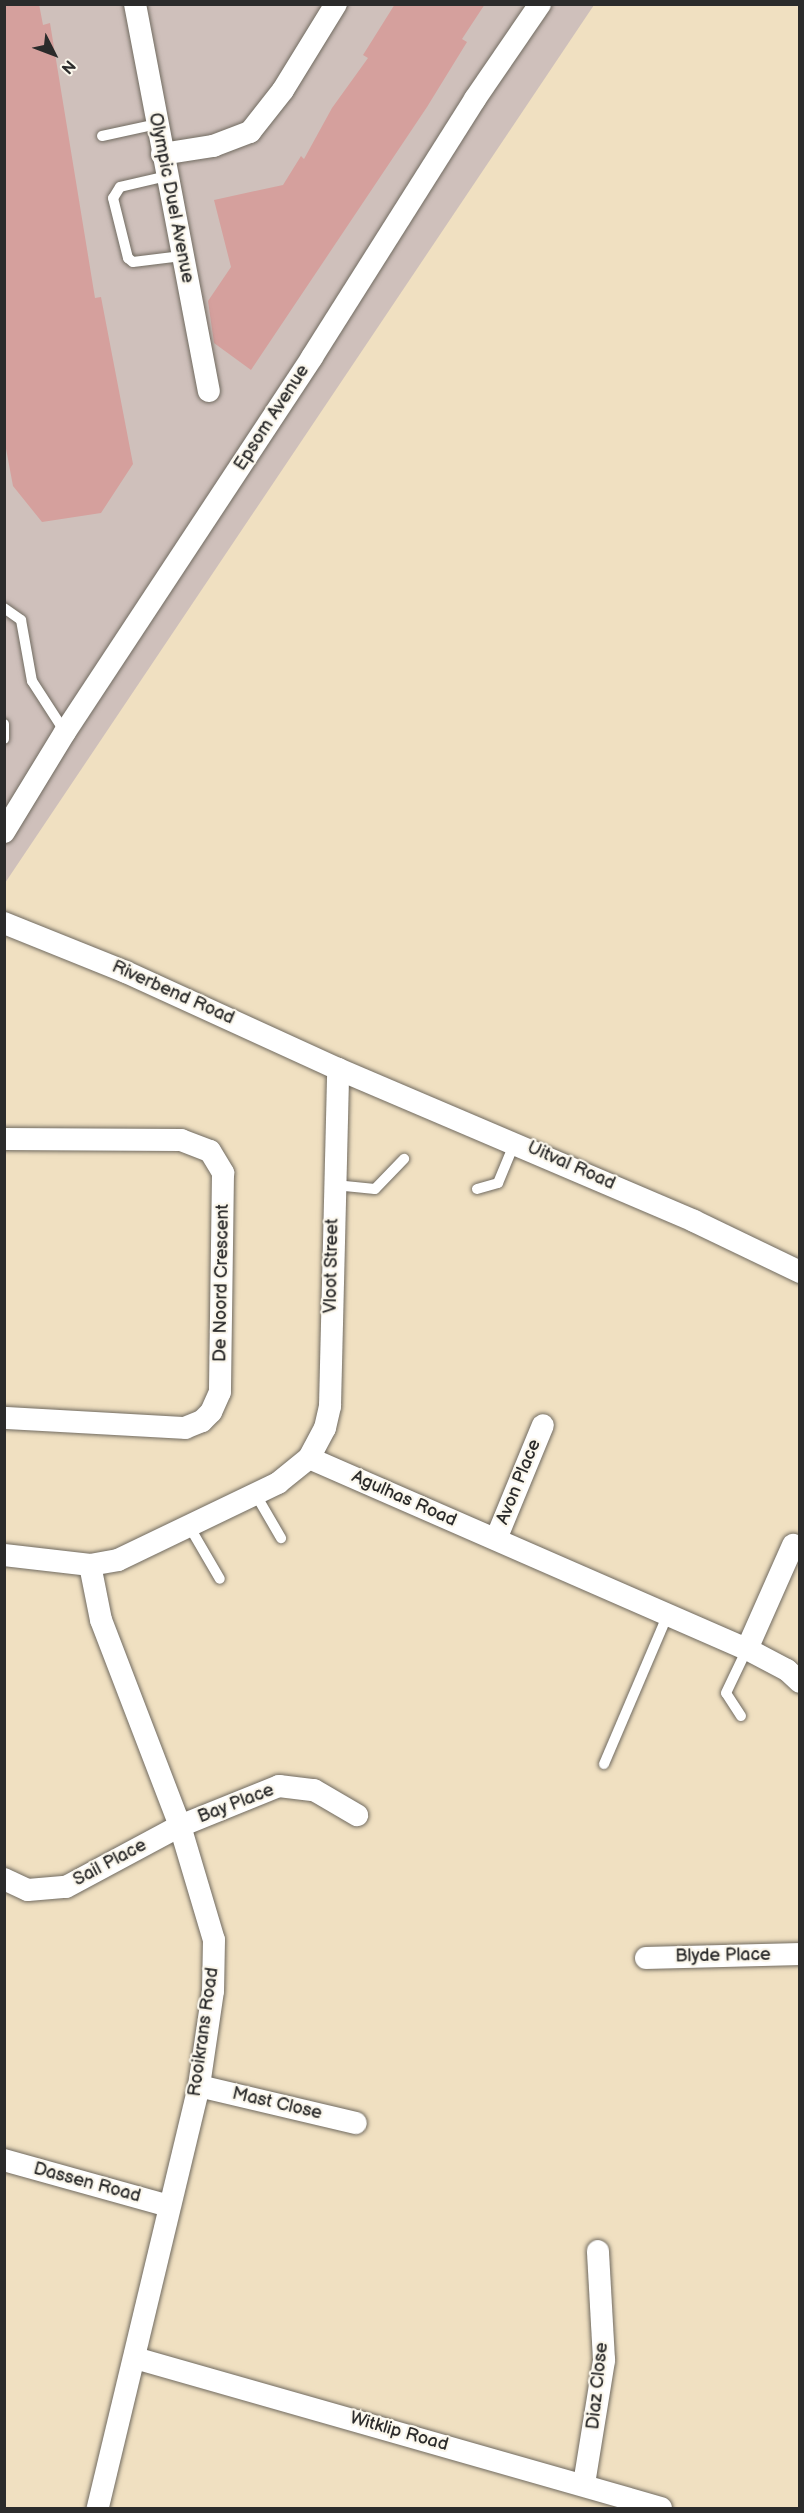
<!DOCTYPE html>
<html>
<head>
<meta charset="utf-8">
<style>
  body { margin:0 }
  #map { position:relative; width:804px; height:2513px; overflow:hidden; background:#f0e0c1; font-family:"Balsamiq Sans",sans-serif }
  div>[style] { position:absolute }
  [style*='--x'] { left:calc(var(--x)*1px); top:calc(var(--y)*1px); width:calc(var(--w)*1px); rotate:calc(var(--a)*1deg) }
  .industrial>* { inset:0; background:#cfc0bb }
  .building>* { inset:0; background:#d5a09d }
  .roads { filter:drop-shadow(0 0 2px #706a60) drop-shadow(0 0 2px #706a60) }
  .lane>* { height:10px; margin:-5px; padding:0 5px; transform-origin:5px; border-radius:5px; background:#fff }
  .street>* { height:22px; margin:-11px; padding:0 11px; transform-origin:11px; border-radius:11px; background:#fff }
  span { translate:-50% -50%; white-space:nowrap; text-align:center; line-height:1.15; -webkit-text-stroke:4.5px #fbf7ec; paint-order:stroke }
  .street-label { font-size:18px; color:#2b2b2b }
  .frame { position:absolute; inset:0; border:6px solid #2b2b2b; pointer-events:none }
  .north { position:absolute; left:24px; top:24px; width:60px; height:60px; -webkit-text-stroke:4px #fbf7ec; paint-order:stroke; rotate:132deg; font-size:16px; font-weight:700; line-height:24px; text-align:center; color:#2b2b2b }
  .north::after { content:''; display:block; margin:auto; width:21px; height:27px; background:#2b2b2b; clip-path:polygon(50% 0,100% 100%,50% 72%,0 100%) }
</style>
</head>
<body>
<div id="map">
  <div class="industrial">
    <i style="clip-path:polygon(5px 5px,594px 5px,5px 883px)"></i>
  </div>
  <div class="building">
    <i style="clip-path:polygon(4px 4px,39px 4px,43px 25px,50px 23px,95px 298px,101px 297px,133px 464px,101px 513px,42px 522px,13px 486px,4px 438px)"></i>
    <i style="clip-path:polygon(395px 4px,485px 4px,462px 39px,467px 42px,427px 107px,251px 370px,214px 343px,208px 301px,231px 267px,214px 200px,283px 185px,301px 156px,304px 159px,332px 108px,368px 58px,363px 55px)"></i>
  </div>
  <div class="roads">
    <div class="lane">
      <i style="--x:102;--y:136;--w:56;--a:-12.3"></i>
      <i style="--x:167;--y:176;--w:48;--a:166.8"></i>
      <i style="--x:120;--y:187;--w:13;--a:122"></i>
      <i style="--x:113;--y:198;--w:62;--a:76"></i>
      <i style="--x:128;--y:258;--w:6;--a:39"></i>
      <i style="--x:133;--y:262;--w:49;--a:-7"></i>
      <i style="--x:4;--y:608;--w:21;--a:35"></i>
      <i style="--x:21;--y:620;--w:62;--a:79.8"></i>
      <i style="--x:32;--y:681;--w:61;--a:57.1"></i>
      <i style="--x:4;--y:724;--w:15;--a:90"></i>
      <i style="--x:335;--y:1185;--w:40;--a:5.7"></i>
      <i style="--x:375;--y:1189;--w:42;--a:-46"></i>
      <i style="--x:477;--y:1189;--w:22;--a:-16"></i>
      <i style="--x:498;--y:1183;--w:44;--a:-67.5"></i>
      <i style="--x:256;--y:1495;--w:50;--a:59.8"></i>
      <i style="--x:189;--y:1526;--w:61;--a:59.7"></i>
      <i style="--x:741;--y:1716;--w:27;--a:-123"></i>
      <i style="--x:726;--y:1693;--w:49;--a:-64.5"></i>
      <i style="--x:604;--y:1764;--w:163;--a:-66.9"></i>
    </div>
    <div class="street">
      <i style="--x:135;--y:4;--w:394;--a:79.2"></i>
      <i style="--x:162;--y:154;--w:52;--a:-8.9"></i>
      <i style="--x:213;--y:146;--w:40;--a:-21"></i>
      <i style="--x:250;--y:132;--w:53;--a:-51.8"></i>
      <i style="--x:283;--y:90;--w:101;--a:-58.4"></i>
      <i style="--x:4;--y:832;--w:117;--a:-58.6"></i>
      <i style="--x:65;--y:732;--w:449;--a:-56.6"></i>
      <i style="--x:312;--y:357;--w:305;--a:-57.7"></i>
      <i style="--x:475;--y:99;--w:115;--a:-55.6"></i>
      <i style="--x:4;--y:923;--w:131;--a:21.9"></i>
      <i style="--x:126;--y:972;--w:233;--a:24.6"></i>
      <i style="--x:338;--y:1069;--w:387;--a:23.1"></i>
      <i style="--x:694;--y:1221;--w:118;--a:25.7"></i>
      <i style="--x:4;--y:1139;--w:177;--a:0.3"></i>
      <i style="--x:181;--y:1140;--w:31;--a:21"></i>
      <i style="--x:210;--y:1151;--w:26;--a:59"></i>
      <i style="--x:223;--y:1173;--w:219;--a:90.8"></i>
      <i style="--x:220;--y:1392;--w:22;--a:114"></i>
      <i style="--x:211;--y:1412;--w:13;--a:135"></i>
      <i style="--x:202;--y:1421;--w:18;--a:158"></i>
      <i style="--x:185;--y:1428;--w:181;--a:-176.8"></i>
      <i style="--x:309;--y:1458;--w:478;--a:23.6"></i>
      <i style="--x:747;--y:1649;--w:45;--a:27.7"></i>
      <i style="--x:787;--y:1670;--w:18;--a:43"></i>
      <i style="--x:496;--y:1539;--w:123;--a:-67.6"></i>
      <i style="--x:4;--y:1555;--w:87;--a:6.6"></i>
      <i style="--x:90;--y:1565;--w:28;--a:-10"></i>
      <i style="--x:118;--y:1560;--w:178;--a:-25.7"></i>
      <i style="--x:278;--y:1483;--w:40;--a:-39"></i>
      <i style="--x:309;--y:1458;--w:34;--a:-62"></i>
      <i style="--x:325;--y:1428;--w:23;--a:-77"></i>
      <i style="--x:330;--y:1406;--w:337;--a:-88.6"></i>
      <i style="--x:90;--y:1565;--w:56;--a:78.7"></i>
      <i style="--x:101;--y:1620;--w:221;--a:69"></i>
      <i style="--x:180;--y:1826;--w:119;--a:73.4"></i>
      <i style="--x:214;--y:1940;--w:51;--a:91.1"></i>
      <i style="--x:213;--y:1991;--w:96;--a:98.4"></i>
      <i style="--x:199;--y:2086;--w:434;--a:103.5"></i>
      <i style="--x:747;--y:1649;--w:114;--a:-66.1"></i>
      <i style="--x:4;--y:1879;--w:26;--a:25"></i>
      <i style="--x:28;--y:1890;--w:38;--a:-5"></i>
      <i style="--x:66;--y:1887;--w:129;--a:-28.2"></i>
      <i style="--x:180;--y:1826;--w:107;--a:-22"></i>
      <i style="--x:279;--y:1786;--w:35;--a:7"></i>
      <i style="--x:314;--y:1790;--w:50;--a:30.2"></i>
      <i style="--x:646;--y:1958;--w:154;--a:-1.5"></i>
      <i style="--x:199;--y:2086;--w:161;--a:13.3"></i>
      <i style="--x:4;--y:2160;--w:171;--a:15.6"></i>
      <i style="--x:135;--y:2358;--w:547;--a:15.92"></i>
      <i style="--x:584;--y:2484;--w:126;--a:-80.8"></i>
      <i style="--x:604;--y:2360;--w:109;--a:-93.2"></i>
    </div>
  </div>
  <div class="street-label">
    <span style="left:171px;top:198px;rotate:79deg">Olympic Duel Avenue</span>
    <span style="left:272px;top:418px;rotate:-57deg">Epsom Avenue</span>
    <span style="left:173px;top:993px;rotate:24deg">Riverbend Road</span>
    <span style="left:571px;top:1166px;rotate:24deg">Uitval Road</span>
    <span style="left:332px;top:1266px;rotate:-89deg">Vloot Street</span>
    <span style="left:222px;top:1283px;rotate:-89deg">De Noord Crescent</span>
    <span style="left:519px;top:1482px;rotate:-68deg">Avon Place</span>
    <span style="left:404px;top:1499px;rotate:24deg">Agulhas Road</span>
    <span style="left:236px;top:1804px;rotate:-21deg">Bay Place</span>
    <span style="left:110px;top:1863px;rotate:-28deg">Sail Place</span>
    <span style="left:723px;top:1956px;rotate:-1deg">Blyde Place</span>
    <span style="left:204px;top:2032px;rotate:-82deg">Rooikrans Road</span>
    <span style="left:277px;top:2104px;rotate:13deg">Mast Close</span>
    <span style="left:87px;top:2183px;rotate:15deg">Dassen Road</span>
    <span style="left:598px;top:2386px;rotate:-84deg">Diaz Close</span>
    <span style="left:399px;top:2432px;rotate:16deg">Witklip Road</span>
  </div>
  <div class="frame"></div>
  <div class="north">N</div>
</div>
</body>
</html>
